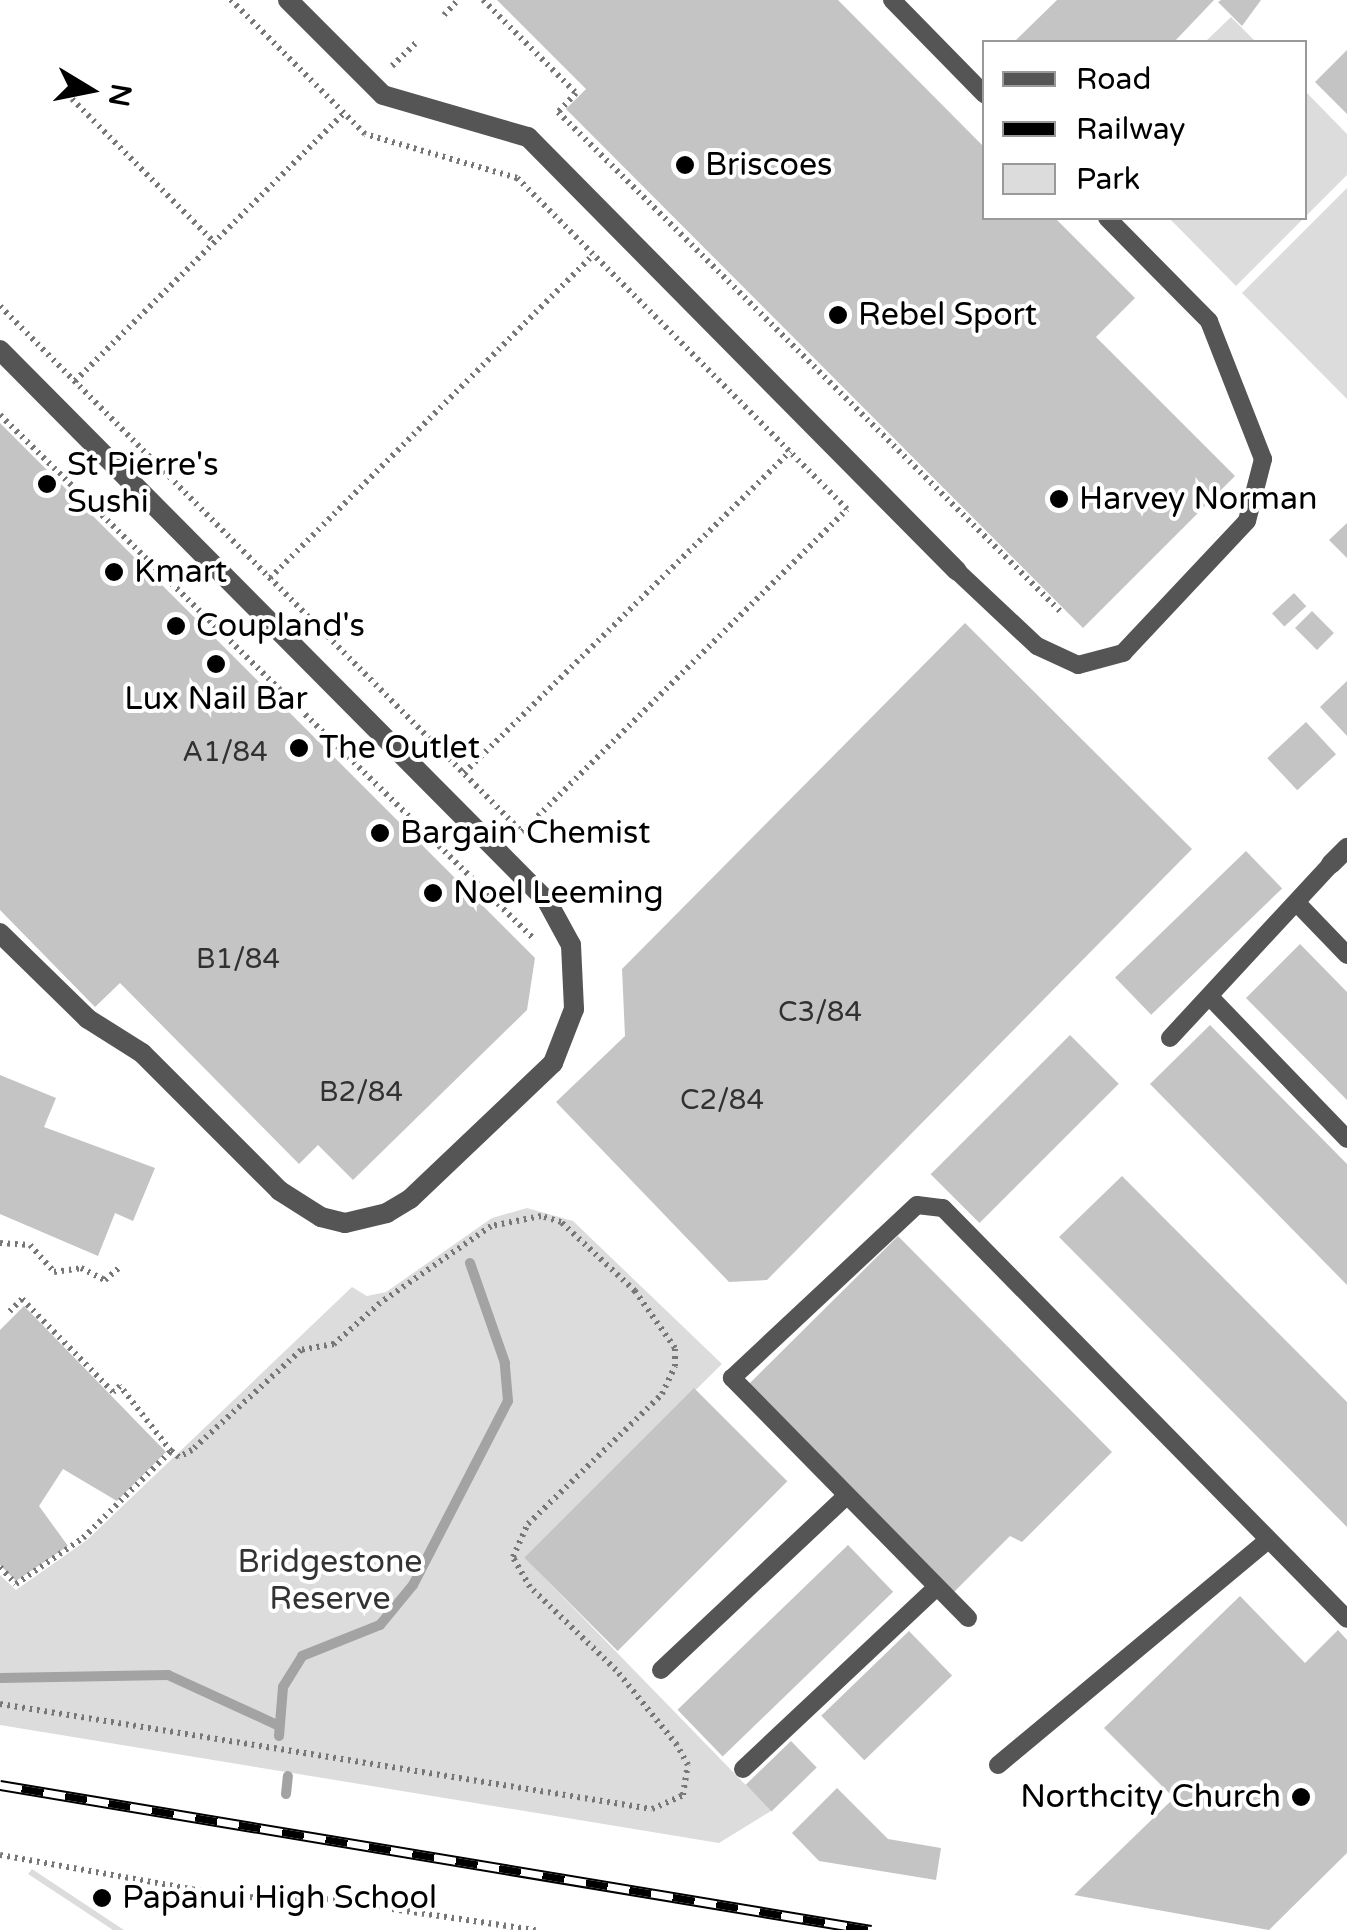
<!DOCTYPE html>
<html>
<head>
<meta charset="utf-8">
<style>
  body { margin:0 }
  #map { position:relative; width:1347px; height:1930px; overflow:hidden; background:#fff; font-family:"Varela Round",sans-serif }
  div>[style] { position:absolute }
  [style*='--x'] { left:calc(var(--x)*1px); top:calc(var(--y)*1px); width:calc(var(--w)*1px); rotate:calc(var(--a)*1deg) }
  .green>* { inset:0; background:#dcdcdc }
  .stream>* { height:10px; margin:-5px; padding:0 5px; transform-origin:5px; border-radius:5px; background:#a3a3a3 }
  .building>* { inset:0; background:#c4c4c4; transform-origin:0 0 }
  .path>* { height:6px; margin-top:-3px; transform-origin:0; background:repeating-linear-gradient(90deg,#777 0 2.5px,transparent 0 7.5px) }
  .lane>* { height:18px; margin:-9px; padding:0 9px; transform-origin:9px; border-radius:9px; background:#555 }
  .street>* { height:20px; margin:-10px; padding:0 10px; transform-origin:10px; border-radius:10px; background:#555 }
  .rail>* { height:11px; margin-top:-5.5px; transform-origin:0; background:repeating-linear-gradient(90deg,#fff 0 22px,#000 0 44px); box-sizing:border-box; border-block:2px solid #000 }
  .dots>* { width:28px; height:28px; translate:-50% -50%; box-sizing:border-box; border:5px solid #fff; border-radius:50% }
  span { translate:-50% -50%; white-space:nowrap; text-align:center; line-height:1.15; -webkit-text-stroke:8px #fff; paint-order:stroke }
  .number-label { font-size:28px; color:#313131 }
  .number-label span { -webkit-text-stroke-width:0 }
  .poi-label { font-size:32px; color:#000 }
  .left { translate:0 -50%; text-align:left }
  .right { translate:-100% -50%; text-align:right }
  .park-label { font-size:32px; color:#333 }
  .legend { position:absolute; left:982px; top:40px; width:325px; height:180px; box-sizing:border-box; background:#fff; border:2px solid #999; margin:0; padding:12px 18px; list-style:none; font-size:30px; color:#000 }
  .legend li { display:flex; align-items:center; gap:20px; height:50px }
  .legend b { width:50px; border:2px solid #999 }
  .north { position:absolute; left:40px; top:40px; width:100px; height:100px; -webkit-text-stroke:8px #fff; paint-order:stroke; rotate:100deg; font-size:28px; font-weight:700; line-height:40px; text-align:center; color:#000 }
  .north::after { content:''; display:block; margin:auto; width:35px; height:45px; background:#000; clip-path:polygon(50% 0,100% 100%,50% 72%,0 100%) }
</style>
</head>
<body>
<div id="map">
  <div class="green">
    <i style="clip-path:polygon(1231px 17px,1256px 42px,1205px 42px)"></i>
    <i style="clip-path:polygon(1305px 91px,1347px 134px,1347px 175px,1236px 286px,1169px 218px,1304px 218px)"></i>
    <i style="clip-path:polygon(1347px 188px,1347px 399px,1242px 293px)"></i>
    <i style="clip-path:polygon(527px 1208px,573px 1221px,722px 1364px,525px 1558px,771px 1811px,719px 1843px,0 1725px,0 1575px,16px 1590px,87px 1540px,352px 1287px,367px 1296px,386px 1292px,492px 1218px)"></i>
    <i style="clip-path:polygon(32px 1869px,124px 1930px,125px 1930px,113px 1930px,28px 1874px)"></i>
  </div>
  <div class="stream">
    <i style="--x:0;--y:1678;--w:168;--a:-1"></i>
    <i style="--x:168;--y:1675;--w:120;--a:24.6"></i>
    <i style="--x:279;--y:1736;--w:49;--a:-85.3"></i>
    <i style="--x:283;--y:1687;--w:36;--a:-58"></i>
    <i style="--x:302;--y:1656;--w:84;--a:-21.7"></i>
    <i style="--x:380;--y:1625;--w:52;--a:-50.5"></i>
    <i style="--x:413;--y:1585;--w:207;--a:-62.7"></i>
    <i style="--x:508;--y:1401;--w:38;--a:-95"></i>
    <i style="--x:505;--y:1363;--w:106;--a:-109.3"></i>
    <i style="--x:286;--y:1794;--w:18;--a:-84"></i>
  </div>
  <div class="building">
    <i style="clip-path:polygon(497px 0,838px 0,984px 147px,984px 218px,1055px 218px,1135px 298px,1096px 337px,1235px 476px,1083px 628px,566px 109px,586px 89px)"></i>
    <i style="clip-path:polygon(1057px 0,1214px 0,1174px 42px,1014px 42px)"></i>
    <i style="clip-path:polygon(1261px 0,1242px 26px,1218px 2px,1221px 0)"></i>
    <i style="clip-path:polygon(1347px 50px,1347px 114px,1315px 82px)"></i>
    <i style="clip-path:polygon(0 423px,535px 958px,527px 1010px,353px 1180px,318px 1145px,299px 1164px,120px 983px,95px 1007px,0 910px)"></i>
    <i style="clip-path:polygon(1347px 523px,1347px 558px,1329px 540px)"></i>
    <i style="left:1294px;top:593px;width:18px;height:30px;rotate:47deg"></i>
    <i style="left:1312px;top:611px;width:31px;height:24px;rotate:45deg"></i>
    <i style="clip-path:polygon(965px 623px,1192px 849px,767px 1280px,729px 1282px,556px 1102px,625px 1036px,622px 969px)"></i>
    <i style="clip-path:polygon(1347px 681px,1347px 736px,1320px 707px)"></i>
    <i style="left:1306px;top:722px;width:44px;height:53px;rotate:47deg"></i>
    <i style="left:1246px;top:851px;width:52px;height:182px;rotate:46deg"></i>
    <i style="clip-path:polygon(1300px 944px,1347px 992px,1347px 1100px,1246px 998px)"></i>
    <i style="clip-path:polygon(1210px 1025px,1347px 1164px,1347px 1285px,1150px 1084px)"></i>
    <i style="left:1070px;top:1035px;width:69px;height:197px;rotate:45deg"></i>
    <i style="clip-path:polygon(0 1075px,56px 1098px,44px 1127px,155px 1168px,133px 1221px,115px 1213px,98px 1256px,0 1214px)"></i>
    <i style="clip-path:polygon(1122px 1176px,1347px 1402px,1347px 1527px,1059px 1237px)"></i>
    <i style="clip-path:polygon(898px 1236px,1112px 1452px,1022px 1542px,1010px 1536px,953px 1593px,747px 1386px)"></i>
    <i style="clip-path:polygon(24px 1306px,166px 1452px,117px 1501px,63px 1469px,39px 1506px,68px 1546px,16px 1581px,0 1565px,0 1330px)"></i>
    <i style="left:694px;top:1388px;width:132px;height:240px;rotate:45deg"></i>
    <i style="left:848px;top:1545px;width:65px;height:237px;rotate:46deg"></i>
    <i style="clip-path:polygon(1240px 1596px,1305px 1663px,1338px 1630px,1347px 1640px,1347px 1853px,1269px 1930px,1074px 1895px,1174px 1798px,1104px 1728px)"></i>
    <i style="left:909px;top:1631px;width:62px;height:122px;rotate:46deg"></i>
    <i style="left:791px;top:1741px;width:37px;height:63px;rotate:46deg"></i>
    <i style="clip-path:polygon(837px 1788px,888px 1839px,941px 1848px,936px 1880px,819px 1861px,792px 1833px)"></i>
  </div>
  <div class="path">
    <i style="--x:483;--y:0;--w:132;--a:45"></i>
    <i style="--x:576;--y:93;--w:26;--a:133"></i>
    <i style="--x:558;--y:112;--w:711;--a:44.83"></i>
    <i style="--x:444;--y:15;--w:21;--a:-47"></i>
    <i style="--x:392;--y:66;--w:36;--a:-44"></i>
    <i style="--x:72;--y:99;--w:202;--a:45.2"></i>
    <i style="--x:0;--y:306;--w:741;--a:45.22"></i>
    <i style="--x:522;--y:832;--w:458;--a:-44.8"></i>
    <i style="--x:847;--y:509;--w:467;--a:-134.9"></i>
    <i style="--x:517;--y:178;--w:158;--a:-163.9"></i>
    <i style="--x:365;--y:134;--w:190;--a:-135"></i>
    <i style="--x:75;--y:381;--w:380;--a:-44.9"></i>
    <i style="--x:0;--y:415;--w:748;--a:44.46"></i>
    <i style="--x:270;--y:578;--w:458;--a:-45"></i>
    <i style="--x:464;--y:773;--w:458;--a:-44.6"></i>
    <i style="--x:0;--y:1243;--w:30;--a:4"></i>
    <i style="--x:30;--y:1245;--w:36;--a:48"></i>
    <i style="--x:54;--y:1272;--w:27;--a:-8"></i>
    <i style="--x:81;--y:1268;--w:27;--a:27"></i>
    <i style="--x:105;--y:1280;--w:21;--a:-41"></i>
    <i style="--x:0;--y:1567;--w:23;--a:47"></i>
    <i style="--x:16;--y:1584;--w:81;--a:-34.5"></i>
    <i style="--x:83;--y:1538;--w:124;--a:-44.7"></i>
    <i style="--x:171;--y:1451;--w:83;--a:-128.1"></i>
    <i style="--x:120;--y:1386;--w:9;--a:139"></i>
    <i style="--x:113;--y:1392;--w:130;--a:-134.4"></i>
    <i style="--x:22;--y:1299;--w:20;--a:135"></i>
    <i style="--x:0;--y:1704;--w:660;--a:9.15"></i>
    <i style="--x:652;--y:1809;--w:34;--a:-24"></i>
    <i style="--x:683;--y:1795;--w:30;--a:-81"></i>
    <i style="--x:688;--y:1765;--w:23;--a:-119"></i>
    <i style="--x:677;--y:1745;--w:97;--a:-129.1"></i>
    <i style="--x:616;--y:1670;--w:120;--a:-136"></i>
    <i style="--x:530;--y:1587;--w:34;--a:-120"></i>
    <i style="--x:513;--y:1557;--w:36;--a:-66"></i>
    <i style="--x:528;--y:1524;--w:187;--a:-44.1"></i>
    <i style="--x:662;--y:1394;--w:31;--a:-65"></i>
    <i style="--x:675;--y:1366;--w:18;--a:-90"></i>
    <i style="--x:675;--y:1348;--w:70;--a:-125.1"></i>
    <i style="--x:635;--y:1291;--w:101;--a:-137"></i>
    <i style="--x:561;--y:1222;--w:21;--a:-163"></i>
    <i style="--x:541;--y:1216;--w:51;--a:168.7"></i>
    <i style="--x:491;--y:1226;--w:135;--a:145.3"></i>
    <i style="--x:380;--y:1303;--w:62;--a:138.3"></i>
    <i style="--x:334;--y:1344;--w:34;--a:170"></i>
    <i style="--x:301;--y:1350;--w:148;--a:137.5"></i>
    <i style="--x:192;--y:1450;--w:15;--a:152"></i>
    <i style="--x:179;--y:1457;--w:10;--a:-143"></i>
    <i style="--x:0;--y:1855;--w:239;--a:10.1"></i>
    <i style="--x:235;--y:1897;--w:83;--a:0.7"></i>
    <i style="--x:318;--y:1898;--w:220;--a:8.4"></i>
  </div>
  <div class="lane">
    <i style="--x:892;--y:0;--w:132;--a:45.6"></i>
    <i style="--x:957;--y:571;--w:110;--a:43.2"></i>
    <i style="--x:1037;--y:646;--w:45;--a:24.9"></i>
    <i style="--x:1078;--y:665;--w:47;--a:-14.9"></i>
    <i style="--x:1123;--y:653;--w:181;--a:-46.8"></i>
    <i style="--x:1247;--y:521;--w:64;--a:-75.5"></i>
    <i style="--x:1263;--y:459;--w:148;--a:-111.4"></i>
    <i style="--x:1209;--y:321;--w:145;--a:-134.7"></i>
    <i style="--x:1297;--y:903;--w:72;--a:46.1"></i>
    <i style="--x:1211;--y:998;--w:196;--a:46"></i>
    <i style="--x:1170;--y:1038;--w:237;--a:-47.2"></i>
    <i style="--x:968;--y:1618;--w:337;--a:-134.5"></i>
    <i style="--x:732;--y:1378;--w:253;--a:-43.1"></i>
    <i style="--x:917;--y:1205;--w:26;--a:7"></i>
    <i style="--x:943;--y:1208;--w:576;--a:45.49"></i>
    <i style="--x:661;--y:1670;--w:254;--a:-43.2"></i>
    <i style="--x:998;--y:1765;--w:351;--a:-39.8"></i>
    <i style="--x:743;--y:1769;--w:263;--a:-43.2"></i>
  </div>
  <div class="street">
    <i style="--x:288;--y:0;--w:134;--a:45"></i>
    <i style="--x:383;--y:95;--w:151;--a:16.2"></i>
    <i style="--x:528;--y:137;--w:610;--a:45.33"></i>
    <i style="--x:0;--y:350;--w:776;--a:45.21"></i>
    <i style="--x:547;--y:901;--w:50;--a:61.4"></i>
    <i style="--x:571;--y:945;--w:64;--a:87.3"></i>
    <i style="--x:574;--y:1009;--w:58;--a:111.3"></i>
    <i style="--x:553;--y:1063;--w:197;--a:136.4"></i>
    <i style="--x:410;--y:1199;--w:27;--a:149"></i>
    <i style="--x:387;--y:1213;--w:43;--a:166.6"></i>
    <i style="--x:345;--y:1223;--w:25;--a:-166"></i>
    <i style="--x:321;--y:1217;--w:49;--a:-147.6"></i>
    <i style="--x:280;--y:1191;--w:195;--a:-135"></i>
    <i style="--x:142;--y:1053;--w:64;--a:-147.8"></i>
    <i style="--x:88;--y:1019;--w:123;--a:-135.7"></i>
    <i style="--x:1331;--y:864;--w:23;--a:-45"></i>
  </div>
  <div class="rail">
    <i style="--x:0;--y:1785;--w:883;--a:9.45"></i>
  </div>
  <div class="dots">
    <i style="left:685px;top:165px;background:#000"></i>
    <i style="left:838px;top:315px;background:#000"></i>
    <i style="left:47px;top:484px;background:#000"></i>
    <i style="left:1059px;top:499px;background:#000"></i>
    <i style="left:114px;top:572px;background:#000"></i>
    <i style="left:176px;top:626px;background:#000"></i>
    <i style="left:216px;top:664px;background:#000"></i>
    <i style="left:299px;top:748px;background:#000"></i>
    <i style="left:380px;top:833px;background:#000"></i>
    <i style="left:433px;top:893px;background:#000"></i>
    <i style="left:1301px;top:1797px;background:#000"></i>
    <i style="left:102px;top:1898px;background:#000"></i>
  </div>
  <div class="number-label">
    <span style="left:225px;top:752px">A1/84</span>
    <span style="left:238px;top:959px">B1/84</span>
    <span style="left:820px;top:1012px">C3/84</span>
    <span style="left:361px;top:1092px">B2/84</span>
    <span style="left:722px;top:1100px">C2/84</span>
  </div>
  <div class="poi-label">
    <span class="left" style="left:705px;top:165px">Briscoes</span>
    <span class="left" style="left:858px;top:315px">Rebel Sport</span>
    <span class="left" style="left:67px;top:484px">St Pierre's<br>Sushi</span>
    <span class="left" style="left:1079px;top:499px">Harvey Norman</span>
    <span class="left" style="left:134px;top:572px">Kmart</span>
    <span class="left" style="left:196px;top:626px">Coupland's</span>
    <span style="left:216px;top:699px">Lux Nail Bar</span>
    <span class="left" style="left:319px;top:748px">The Outlet</span>
    <span class="left" style="left:400px;top:833px">Bargain Chemist</span>
    <span class="left" style="left:453px;top:893px">Noel Leeming</span>
    <span class="right" style="left:1281px;top:1797px">Northcity Church</span>
    <span class="left" style="left:122px;top:1898px">Papanui High School</span>
  </div>
  <div class="park-label">
    <span style="left:330px;top:1581px">Bridgestone<br>Reserve</span>
  </div>
  <ul class="legend">
  <li><b style="height:12px;background:#555"></b>Road</li>
  <li><b style="height:12px;background:#000"></b>Railway</li>
  <li><b style="height:28px;background:#dcdcdc"></b>Park</li>
  </ul>
  <div class="north">N</div>
</div>
</body>
</html>
